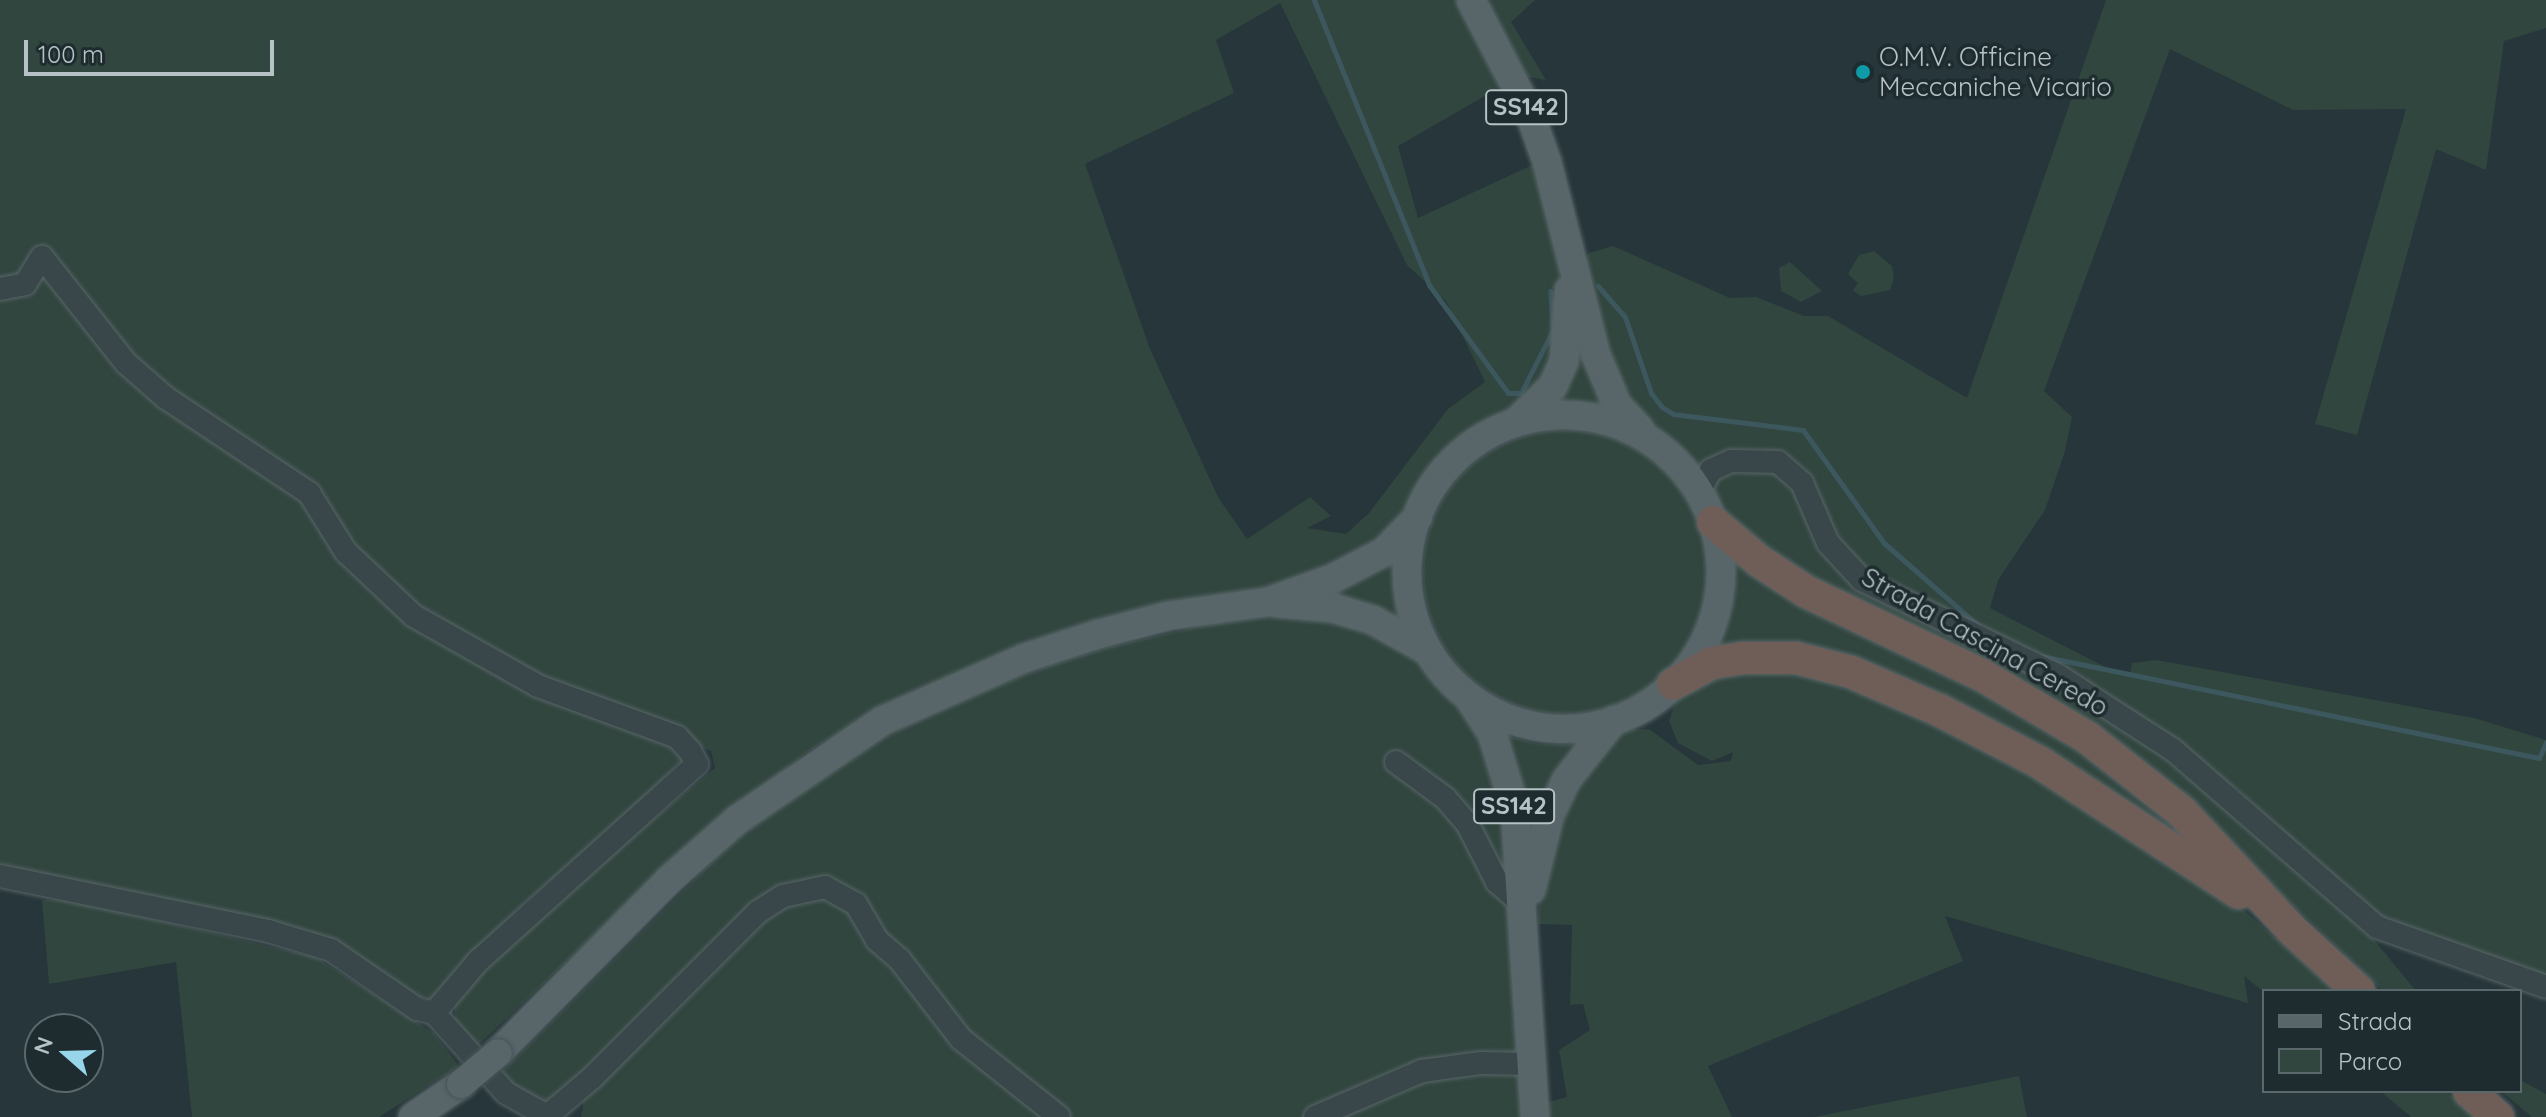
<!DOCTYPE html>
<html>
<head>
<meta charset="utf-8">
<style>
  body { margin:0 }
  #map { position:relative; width:2546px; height:1117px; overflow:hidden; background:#27363a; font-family:Quicksand,sans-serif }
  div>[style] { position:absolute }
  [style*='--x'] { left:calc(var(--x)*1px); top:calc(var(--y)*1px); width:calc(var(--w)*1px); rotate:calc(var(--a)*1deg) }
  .green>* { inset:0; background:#31463e }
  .round { border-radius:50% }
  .stream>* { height:5px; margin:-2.5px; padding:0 2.5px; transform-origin:2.5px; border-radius:2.5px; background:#3c575e }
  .roads { filter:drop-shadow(0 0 2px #586568) drop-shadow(0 0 2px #586568) }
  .minor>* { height:22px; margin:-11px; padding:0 11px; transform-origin:11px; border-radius:11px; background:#3a474a }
  .major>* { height:28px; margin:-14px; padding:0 14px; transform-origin:14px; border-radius:14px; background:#58666a }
  .major>.ring { margin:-14px; padding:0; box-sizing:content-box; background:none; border:28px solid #58666a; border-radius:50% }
  .highway>* { height:32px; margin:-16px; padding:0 16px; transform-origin:16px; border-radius:16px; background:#6f5e58 }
  .bridges { filter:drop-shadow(0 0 2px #465356) drop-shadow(0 0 2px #465356) }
  .major-bridge>* { height:28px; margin:-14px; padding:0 14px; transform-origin:14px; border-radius:14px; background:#58666a }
  .dots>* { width:22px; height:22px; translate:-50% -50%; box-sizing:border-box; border:4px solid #1f2c2f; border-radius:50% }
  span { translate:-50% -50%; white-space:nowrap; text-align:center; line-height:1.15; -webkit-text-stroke:7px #1f2c2f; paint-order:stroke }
  .shield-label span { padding:2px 6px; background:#1f2c2f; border:2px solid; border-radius:6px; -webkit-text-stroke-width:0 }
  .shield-label { font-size:24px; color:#b6c2c6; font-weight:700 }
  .poi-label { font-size:26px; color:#b6c2c6 }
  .left { translate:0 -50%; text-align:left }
  .street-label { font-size:26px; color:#b6c2c6 }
  .legend { position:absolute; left:2262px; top:989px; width:260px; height:104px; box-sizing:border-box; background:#1f2c2f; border:2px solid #5b686b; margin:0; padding:10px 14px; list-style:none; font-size:24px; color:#b6c2c6 }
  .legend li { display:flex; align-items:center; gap:16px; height:40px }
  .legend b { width:40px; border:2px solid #5b686b }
  .north { position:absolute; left:24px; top:1013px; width:80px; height:80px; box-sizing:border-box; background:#1f2c2f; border:2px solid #5b686b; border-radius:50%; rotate:290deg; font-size:22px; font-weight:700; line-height:32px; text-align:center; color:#b6c2c6 }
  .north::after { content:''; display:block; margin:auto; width:28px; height:36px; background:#96d5ea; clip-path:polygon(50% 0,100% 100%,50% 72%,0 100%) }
  .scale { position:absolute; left:24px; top:40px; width:250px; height:36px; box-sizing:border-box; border:4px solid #b6c2c6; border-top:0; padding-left:10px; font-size:24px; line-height:28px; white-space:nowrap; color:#b6c2c6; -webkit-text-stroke:6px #1f2c2f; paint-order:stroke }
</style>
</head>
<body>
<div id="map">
  <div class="green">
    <i style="clip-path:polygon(evenodd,0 0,1460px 0,1504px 85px,1398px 146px,1418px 218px,1537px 163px,1559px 245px,1561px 335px,1538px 392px,1448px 451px,1425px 475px,1389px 534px,1361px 553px,1272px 588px,1149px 606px,1071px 629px,871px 714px,806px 753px,683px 852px,474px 1049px,455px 1025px,455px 1001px,535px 918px,715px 768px,711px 751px,697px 746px,690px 751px,635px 808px,526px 901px,431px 999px,415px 996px,332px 946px,0 866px,0 0,1280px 3px,1407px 265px,1446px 301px,1485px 382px,1448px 409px,1369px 513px,1346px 534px,1307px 528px,1331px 516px,1310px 497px,1247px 539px,1218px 497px,1150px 349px,1085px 164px,1234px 93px,1216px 40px,1280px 3px)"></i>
    <i style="clip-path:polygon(1481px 0,1535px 0,1511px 22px,1546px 80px,1523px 76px)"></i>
    <i style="clip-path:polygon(2106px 0,2546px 0,2546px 28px,2504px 41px,2486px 170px,2436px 149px,2357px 435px,2315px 424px,2406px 109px,2293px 110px,2170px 49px,2044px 391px,2072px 417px,2065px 451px,2045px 510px,1998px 580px,1990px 608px,2113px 671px,2130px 674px,2132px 663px,2156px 660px,2474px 718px,2546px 740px,2546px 983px,2382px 922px,2238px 790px,2147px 724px,1870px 572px,1847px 553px,1780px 458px,1761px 449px,1745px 450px,1699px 465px,1623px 400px,1583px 262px,1589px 253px,1613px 246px,1730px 298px,1756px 297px,1804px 316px,1828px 316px,1967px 398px)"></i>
    <i style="clip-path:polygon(1874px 251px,1892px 266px,1894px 278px,1890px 290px,1861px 296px,1853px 290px,1858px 283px,1848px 274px,1859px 255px)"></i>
    <i style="clip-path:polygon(1790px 262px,1822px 291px,1801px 302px,1781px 291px,1779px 268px)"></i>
    <i style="clip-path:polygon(1578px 331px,1604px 406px,1557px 402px)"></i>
    <i class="round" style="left:1423px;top:430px;width:284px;height:284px"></i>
    <i style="clip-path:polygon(1759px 464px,1795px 481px,1826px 550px,2172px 755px,2357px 919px,2416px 991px,2383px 991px,2189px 807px,1734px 528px,1714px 496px,1715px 483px,1723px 470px)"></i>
    <i style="clip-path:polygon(1728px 546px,2004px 692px,2173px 825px,2163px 828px,1906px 691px,1712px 657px,1725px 611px)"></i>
    <i style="clip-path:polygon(1399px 551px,1398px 591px,1406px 623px,1320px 598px)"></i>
    <i style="clip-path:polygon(1258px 613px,1353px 621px,1424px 664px,1468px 711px,1496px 757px,1515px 915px,1524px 1117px,581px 1117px,584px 1099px,541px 1102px,498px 1076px,747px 827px,895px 728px,1032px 671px,1108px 647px)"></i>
    <i style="clip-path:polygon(1777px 663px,1925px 710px,2222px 891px,2336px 991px,2264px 992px,2244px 976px,2248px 1003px,1945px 916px,1963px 961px,1708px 1066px,1732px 1117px,1546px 1117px,1545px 1103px,1567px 1097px,1559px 1050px,1590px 1030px,1583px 1004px,1570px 1005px,1572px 925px,1538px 924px,1539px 892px,1563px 800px,1623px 730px,1649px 729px,1698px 765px,1731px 761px,1733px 752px,1712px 761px,1678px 743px,1669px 721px,1678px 694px,1691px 681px)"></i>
    <i style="clip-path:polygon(1505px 735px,1537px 744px,1576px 745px,1534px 834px,1529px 832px)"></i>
    <i style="clip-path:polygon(64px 899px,315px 957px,434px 1033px,459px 1066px,379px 1117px,192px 1117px,176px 962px,49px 984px,42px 900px)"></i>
    <i style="clip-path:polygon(2019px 1076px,2027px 1117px,1814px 1117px,1910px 1098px)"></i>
    <i style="clip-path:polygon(2520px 1080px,2546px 1094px,2546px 1117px,2532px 1117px,2501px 1091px,2520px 1091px)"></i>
    <i style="clip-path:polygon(2380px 1091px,2446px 1091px,2475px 1117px,2411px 1117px)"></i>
  </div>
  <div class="stream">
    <i style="--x:1314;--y:0;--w:307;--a:68"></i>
    <i style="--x:1429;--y:285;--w:134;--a:53.8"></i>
    <i style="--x:1508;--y:393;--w:13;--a:0"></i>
    <i style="--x:1521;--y:393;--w:71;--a:-63.1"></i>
    <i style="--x:1553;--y:330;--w:39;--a:-94"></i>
    <i style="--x:1598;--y:286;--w:41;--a:48.9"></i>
    <i style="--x:1625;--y:317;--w:80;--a:71.1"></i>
    <i style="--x:1651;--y:393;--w:18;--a:52"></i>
    <i style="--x:1662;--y:407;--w:13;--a:32"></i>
    <i style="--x:1673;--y:414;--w:131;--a:7"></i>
    <i style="--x:1803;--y:430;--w:139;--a:54.4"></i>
    <i style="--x:1884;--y:543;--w:128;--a:41.2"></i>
    <i style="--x:2041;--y:656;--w:508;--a:11.58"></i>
    <i style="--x:2539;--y:758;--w:17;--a:-66"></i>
  </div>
  <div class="roads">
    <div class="minor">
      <i style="--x:0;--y:289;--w:25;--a:-11"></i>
      <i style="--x:25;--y:284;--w:32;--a:-58"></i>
      <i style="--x:42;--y:257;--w:135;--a:51.6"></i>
      <i style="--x:126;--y:363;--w:53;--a:41.2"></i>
      <i style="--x:166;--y:398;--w:172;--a:33.6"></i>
      <i style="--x:309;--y:493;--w:70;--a:57.9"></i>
      <i style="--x:346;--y:552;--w:93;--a:43.3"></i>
      <i style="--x:414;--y:616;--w:142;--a:29.4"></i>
      <i style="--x:538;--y:686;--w:148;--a:20.1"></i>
      <i style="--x:677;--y:737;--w:19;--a:47"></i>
      <i style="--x:690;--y:751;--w:15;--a:62"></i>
      <i style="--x:697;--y:764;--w:293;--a:138"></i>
      <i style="--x:479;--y:960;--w:70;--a:130.3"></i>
      <i style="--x:434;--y:1013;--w:108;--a:48"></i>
      <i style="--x:506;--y:1093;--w:49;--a:29.2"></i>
      <i style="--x:1699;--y:491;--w:24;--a:-60"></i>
      <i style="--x:1711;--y:470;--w:22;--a:-24"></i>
      <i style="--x:1731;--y:461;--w:47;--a:1.2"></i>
      <i style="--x:1778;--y:462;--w:32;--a:41"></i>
      <i style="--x:1802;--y:483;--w:65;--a:66.6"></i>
      <i style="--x:1828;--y:543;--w:50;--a:47.4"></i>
      <i style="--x:1862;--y:580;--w:217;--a:26"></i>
      <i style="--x:2057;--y:675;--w:137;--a:32.8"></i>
      <i style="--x:2172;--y:749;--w:271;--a:41"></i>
      <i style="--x:2377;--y:927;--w:179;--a:19.5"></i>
      <i style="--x:1396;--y:762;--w:61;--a:36.3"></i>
      <i style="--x:1445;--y:798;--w:33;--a:49"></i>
      <i style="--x:1467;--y:823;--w:66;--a:63"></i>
      <i style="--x:1497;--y:882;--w:33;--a:41"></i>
      <i style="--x:0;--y:876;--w:274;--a:11.6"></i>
      <i style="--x:268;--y:931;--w:66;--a:16.8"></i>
      <i style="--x:331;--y:950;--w:104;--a:34.5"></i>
      <i style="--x:417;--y:1009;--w:17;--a:13"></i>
      <i style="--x:546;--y:1117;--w:60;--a:-40.3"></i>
      <i style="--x:592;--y:1078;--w:235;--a:-45"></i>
      <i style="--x:758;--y:912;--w:30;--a:-33"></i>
      <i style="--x:783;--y:896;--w:43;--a:-12.1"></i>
      <i style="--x:825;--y:887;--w:35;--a:29"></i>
      <i style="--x:856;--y:904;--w:42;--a:59.7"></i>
      <i style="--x:877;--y:940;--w:29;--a:41"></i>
      <i style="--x:899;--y:959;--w:101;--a:52.2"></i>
      <i style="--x:961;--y:1039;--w:125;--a:38.5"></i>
      <i style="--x:1315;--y:1117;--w:116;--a:-23.3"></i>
      <i style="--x:1422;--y:1071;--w:60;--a:-7.7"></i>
      <i style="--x:1481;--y:1063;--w:51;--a:1.1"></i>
    </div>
    <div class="major">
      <i style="--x:1471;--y:0;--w:128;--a:62.6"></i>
      <i style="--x:1530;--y:114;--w:51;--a:70.5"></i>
      <i style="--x:1547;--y:162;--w:199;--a:75.8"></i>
      <i style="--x:1596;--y:355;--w:54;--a:67.2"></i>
      <i style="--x:1617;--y:405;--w:34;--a:47"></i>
      <i class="ring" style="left:1407px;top:415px;width:286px;height:286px"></i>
      <i style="--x:1516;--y:422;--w:52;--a:-44.2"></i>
      <i style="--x:1553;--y:386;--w:27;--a:-66"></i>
      <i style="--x:1564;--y:361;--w:71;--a:-86"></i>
      <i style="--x:1277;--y:603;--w:56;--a:5.1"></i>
      <i style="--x:1333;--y:608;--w:42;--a:16.7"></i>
      <i style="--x:1373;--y:620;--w:63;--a:29.4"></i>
      <i style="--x:1471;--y:701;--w:38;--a:57"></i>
      <i style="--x:1492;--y:733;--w:78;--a:73"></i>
      <i style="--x:1515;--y:808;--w:310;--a:86.3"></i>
      <i style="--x:1531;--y:890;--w:78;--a:-76"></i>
      <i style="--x:1550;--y:814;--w:39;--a:-64"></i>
      <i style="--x:1567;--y:779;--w:75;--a:-51.5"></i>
      <i style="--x:498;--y:1053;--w:243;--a:-45.3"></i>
      <i style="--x:669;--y:880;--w:91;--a:-41.4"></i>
      <i style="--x:737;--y:820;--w:176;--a:-34.3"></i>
      <i style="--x:882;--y:721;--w:156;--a:-23.8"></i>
      <i style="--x:1025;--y:658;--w:78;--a:-18"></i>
      <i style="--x:1099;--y:634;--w:71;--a:-14.6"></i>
      <i style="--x:1168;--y:616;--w:101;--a:-8"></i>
      <i style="--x:1268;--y:602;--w:70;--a:-20"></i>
      <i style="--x:1334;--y:578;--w:56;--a:-27.5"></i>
      <i style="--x:1384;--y:552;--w:49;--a:-45.8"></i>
      <i style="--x:413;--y:1117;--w:58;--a:-34.5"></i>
    </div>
    <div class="highway">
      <i style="--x:1713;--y:522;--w:60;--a:40.3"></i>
      <i style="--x:1759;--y:561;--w:57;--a:32.9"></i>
      <i style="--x:1807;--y:592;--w:194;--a:25.4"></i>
      <i style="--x:1982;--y:675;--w:123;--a:30.7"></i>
      <i style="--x:2088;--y:738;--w:120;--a:38.2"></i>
      <i style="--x:2182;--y:812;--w:160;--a:47"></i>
      <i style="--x:2291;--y:929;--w:92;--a:42.4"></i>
      <i style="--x:1673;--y:684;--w:44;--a:-28.3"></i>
      <i style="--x:1712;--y:663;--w:31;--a:-9"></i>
      <i style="--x:1743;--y:658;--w:53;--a:0"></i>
      <i style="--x:1796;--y:658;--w:57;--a:14.3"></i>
      <i style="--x:1851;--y:672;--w:96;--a:23.4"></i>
      <i style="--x:1939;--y:710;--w:113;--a:27.5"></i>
      <i style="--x:2039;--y:762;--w:239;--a:33.2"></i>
      <i style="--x:2469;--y:1091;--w:39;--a:42"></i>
    </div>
  </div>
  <div class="bridges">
    <div class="major-bridge">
      <i style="--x:461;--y:1084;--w:48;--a:-40"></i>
    </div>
  </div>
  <div class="dots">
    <i style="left:1863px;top:72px;background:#0f9aa8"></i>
  </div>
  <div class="shield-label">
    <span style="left:1526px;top:107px">SS142</span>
    <span style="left:1514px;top:806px">SS142</span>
  </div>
  <div class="poi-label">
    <span class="left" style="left:1879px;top:72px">O.M.V. Officine<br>Meccaniche Vicario</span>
  </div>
  <div class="street-label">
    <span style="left:1985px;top:642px;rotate:29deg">Strada Cascina Ceredo</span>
  </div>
  <ul class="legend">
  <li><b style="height:10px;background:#58666a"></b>Strada</li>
  <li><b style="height:22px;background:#31463e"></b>Parco</li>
  </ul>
  <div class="north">N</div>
  <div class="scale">100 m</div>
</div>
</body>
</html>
